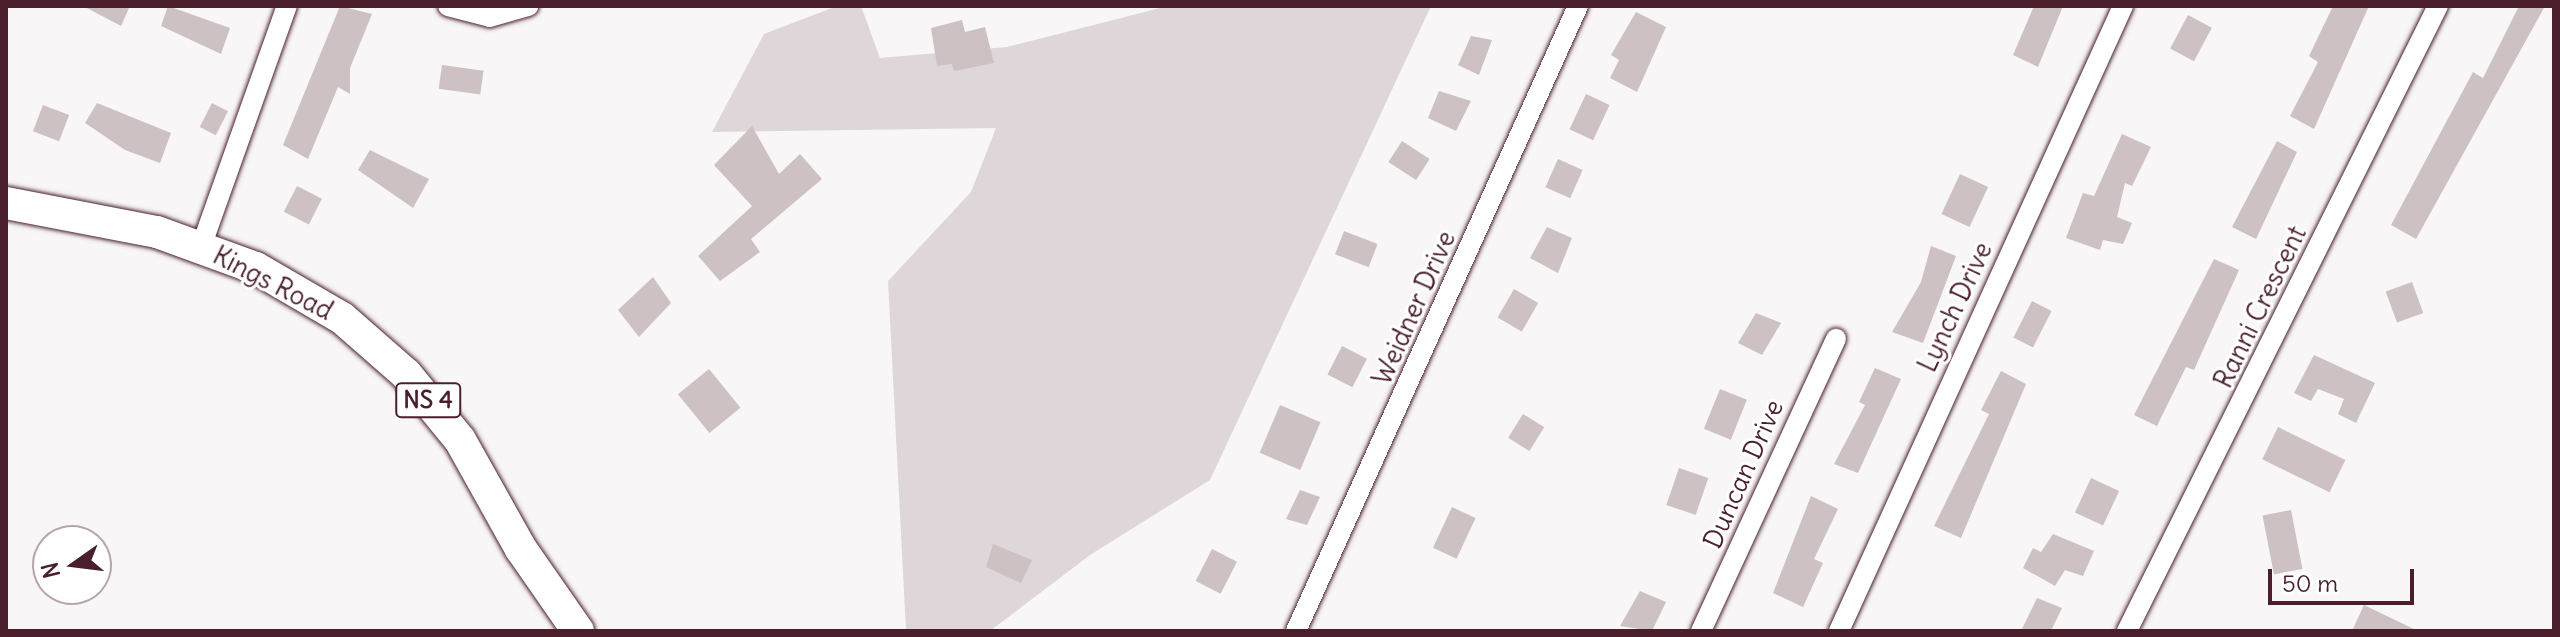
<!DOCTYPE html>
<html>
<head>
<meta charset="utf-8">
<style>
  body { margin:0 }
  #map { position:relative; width:2560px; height:637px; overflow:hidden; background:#f8f6f7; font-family:Delius,sans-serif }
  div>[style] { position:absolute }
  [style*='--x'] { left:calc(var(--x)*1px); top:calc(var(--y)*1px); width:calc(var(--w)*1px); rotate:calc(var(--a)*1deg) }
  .green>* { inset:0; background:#ded6d9 }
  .building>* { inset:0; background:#cdc1c4; transform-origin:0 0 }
  .roads { filter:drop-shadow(0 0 2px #4a1f2b) drop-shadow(0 0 2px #4a1f2b) }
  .street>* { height:20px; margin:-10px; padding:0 10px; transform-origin:10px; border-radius:10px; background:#fff }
  .primary>* { height:32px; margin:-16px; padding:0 16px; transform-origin:16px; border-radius:16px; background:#fff }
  span { translate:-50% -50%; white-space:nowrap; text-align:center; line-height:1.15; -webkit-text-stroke:6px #fff; paint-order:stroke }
  .shield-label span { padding:2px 6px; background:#fff; border:2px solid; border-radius:6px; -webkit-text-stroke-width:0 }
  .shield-label { font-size:24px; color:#4a1f2b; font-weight:700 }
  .street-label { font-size:26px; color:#4a1f2b }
  .frame { position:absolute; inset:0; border:8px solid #4a1f2b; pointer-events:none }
  .north { position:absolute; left:32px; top:525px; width:80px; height:80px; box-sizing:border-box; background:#fff; border:2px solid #b7a5aa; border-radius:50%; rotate:256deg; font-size:22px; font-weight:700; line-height:32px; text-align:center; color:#4a1f2b }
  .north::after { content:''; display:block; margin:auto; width:28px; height:36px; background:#4a1f2b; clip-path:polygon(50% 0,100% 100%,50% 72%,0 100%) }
  .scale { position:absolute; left:2268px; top:569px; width:146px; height:36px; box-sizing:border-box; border:4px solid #4a1f2b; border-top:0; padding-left:10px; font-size:24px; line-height:28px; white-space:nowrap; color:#4a1f2b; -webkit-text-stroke:6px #fff; paint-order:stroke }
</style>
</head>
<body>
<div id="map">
  <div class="green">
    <i style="clip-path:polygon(837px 6px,861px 6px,880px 58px,1007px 47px,1168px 6px,1431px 6px,1210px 480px,1090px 555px,990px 631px,906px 631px,888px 281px,971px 192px,996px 128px,712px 132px,764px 34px)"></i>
  </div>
  <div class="building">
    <i style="clip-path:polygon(83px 6px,130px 6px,121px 26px)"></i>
    <i style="clip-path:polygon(168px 6px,230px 28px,221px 54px,161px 26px)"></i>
    <i style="clip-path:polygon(340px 6px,372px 14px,350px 68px,350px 94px,338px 87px,308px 159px,283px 145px)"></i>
    <i style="clip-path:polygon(2034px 6px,2063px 6px,2038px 67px,2013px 55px)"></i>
    <i style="clip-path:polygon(2333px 6px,2369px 6px,2314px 129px,2290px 116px,2318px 62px,2309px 56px)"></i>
    <i style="clip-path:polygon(2519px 6px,2545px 6px,2416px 239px,2391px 225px,2473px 72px,2483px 78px)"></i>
    <i style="clip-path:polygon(1636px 12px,1666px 27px,1637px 92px,1610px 78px,1619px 60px,1611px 55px)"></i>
    <i style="left:2188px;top:15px;width:27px;height:38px;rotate:28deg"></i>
    <i style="clip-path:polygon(962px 20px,965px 32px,985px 27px,994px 63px,954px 71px,952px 64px,937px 66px,931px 28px)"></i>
    <i style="clip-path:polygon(1471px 36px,1492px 40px,1479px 75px,1458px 65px)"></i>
    <i style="left:442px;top:65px;width:42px;height:24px;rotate:8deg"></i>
    <i style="clip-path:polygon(1439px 91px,1471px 101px,1456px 131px,1428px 118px)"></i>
    <i style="left:1586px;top:94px;width:26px;height:39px;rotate:25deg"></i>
    <i style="clip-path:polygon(97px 103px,171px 133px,160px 163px,125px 150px,85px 123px)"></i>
    <i style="left:212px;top:103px;width:18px;height:27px;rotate:27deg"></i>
    <i style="left:43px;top:105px;width:28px;height:28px;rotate:21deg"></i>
    <i style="clip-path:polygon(752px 126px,779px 174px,800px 154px,822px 179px,751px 239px,760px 252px,720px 281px,698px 256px,752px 206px,714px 165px)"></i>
    <i style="clip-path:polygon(2122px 134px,2151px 147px,2132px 186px,2125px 183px,2117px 217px,2132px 223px,2123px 244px,2103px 240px,2100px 250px,2066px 238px,2083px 193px,2094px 196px)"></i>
    <i style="left:1402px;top:141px;width:33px;height:25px;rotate:33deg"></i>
    <i style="clip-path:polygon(2277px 141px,2297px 152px,2256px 239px,2232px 227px)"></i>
    <i style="clip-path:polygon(370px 150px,429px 179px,413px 208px,358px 170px)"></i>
    <i style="left:1558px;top:159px;width:27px;height:31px;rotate:24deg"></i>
    <i style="left:1960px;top:174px;width:31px;height:44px;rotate:25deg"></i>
    <i style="left:297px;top:186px;width:28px;height:29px;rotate:27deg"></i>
    <i style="clip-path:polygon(1547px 227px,1572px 238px,1558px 273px,1530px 258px)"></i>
    <i style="left:1344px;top:231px;width:36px;height:25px;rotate:21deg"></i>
    <i style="clip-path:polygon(1931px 246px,1956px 256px,1923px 343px,1892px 332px,1921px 282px)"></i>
    <i style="clip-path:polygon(2214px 259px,2239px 270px,2194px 370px,2186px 367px,2157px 426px,2134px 415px)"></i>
    <i style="clip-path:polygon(653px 277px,671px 303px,639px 337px,618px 310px)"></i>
    <i style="left:2412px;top:282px;width:33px;height:28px;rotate:70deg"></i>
    <i style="left:1514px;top:289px;width:28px;height:33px;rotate:30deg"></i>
    <i style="left:2032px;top:301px;width:22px;height:41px;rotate:27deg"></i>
    <i style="clip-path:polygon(1756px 313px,1781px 323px,1762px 355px,1738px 343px)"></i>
    <i style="left:1342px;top:346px;width:28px;height:32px;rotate:27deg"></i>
    <i style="clip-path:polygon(2314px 355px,2375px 383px,2356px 423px,2338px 414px,2344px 399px,2318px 389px,2311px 401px,2294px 393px)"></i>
    <i style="clip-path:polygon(1875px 368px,1901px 379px,1858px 473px,1834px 464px,1865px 405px,1859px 402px)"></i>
    <i style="left:709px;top:369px;width:50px;height:40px;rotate:51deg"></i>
    <i style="clip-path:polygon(2001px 371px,2026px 384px,1961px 538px,1934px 526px,1989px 414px,1981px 410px)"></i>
    <i style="left:1720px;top:389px;width:29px;height:43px;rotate:22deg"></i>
    <i style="left:1280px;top:405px;width:44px;height:52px;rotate:23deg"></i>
    <i style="left:1523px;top:414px;width:25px;height:28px;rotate:32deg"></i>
    <i style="left:2278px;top:427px;width:75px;height:36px;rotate:26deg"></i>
    <i style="left:1679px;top:468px;width:31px;height:39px;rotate:19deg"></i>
    <i style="left:2091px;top:478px;width:31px;height:38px;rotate:25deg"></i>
    <i style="clip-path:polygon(1300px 490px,1320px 497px,1307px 525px,1286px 519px)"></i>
    <i style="clip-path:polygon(1811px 496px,1838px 509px,1814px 559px,1823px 563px,1803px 607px,1773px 593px)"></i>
    <i style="left:1452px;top:507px;width:26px;height:45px;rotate:25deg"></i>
    <i style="left:2291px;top:510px;width:60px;height:29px;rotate:79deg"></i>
    <i style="clip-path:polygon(2053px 534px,2094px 551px,2083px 576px,2065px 570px,2055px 586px,2023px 568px,2033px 548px,2041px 552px)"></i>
    <i style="clip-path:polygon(993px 544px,1032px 560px,1021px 583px,986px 567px)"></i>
    <i style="left:1212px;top:549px;width:28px;height:36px;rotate:27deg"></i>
    <i style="clip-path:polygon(1640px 591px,1666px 602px,1652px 631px,1620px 626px)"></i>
    <i style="clip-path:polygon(2037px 598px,2062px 608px,2051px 631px,2021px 631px)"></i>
    <i style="clip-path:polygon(2364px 605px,2418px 631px,2352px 631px)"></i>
  </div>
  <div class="roads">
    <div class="street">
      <i style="--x:448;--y:6;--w:43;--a:14.7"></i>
      <i style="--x:490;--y:17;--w:40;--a:-16"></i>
      <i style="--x:201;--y:247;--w:256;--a:-70.4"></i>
      <i style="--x:1296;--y:631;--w:686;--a:-65.72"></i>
      <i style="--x:1701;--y:631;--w:322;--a:-65.2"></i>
      <i style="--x:1839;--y:631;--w:686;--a:-65.56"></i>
      <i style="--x:2127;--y:631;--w:698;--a:-63.55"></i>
    </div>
    <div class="primary">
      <i style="--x:6;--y:203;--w:154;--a:10.9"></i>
      <i style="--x:157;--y:232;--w:105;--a:20"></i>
      <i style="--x:256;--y:268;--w:99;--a:30.2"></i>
      <i style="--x:342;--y:318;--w:85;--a:41.2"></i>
      <i style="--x:406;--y:374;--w:85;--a:50.7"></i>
      <i style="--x:460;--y:440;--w:125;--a:60.8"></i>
      <i style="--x:521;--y:549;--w:100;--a:55.2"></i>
    </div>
  </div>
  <div class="shield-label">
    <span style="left:428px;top:400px">NS 4</span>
  </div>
  <div class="street-label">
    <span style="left:273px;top:283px;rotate:27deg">Kings Road</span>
    <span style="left:1955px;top:307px;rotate:-65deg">Lynch Drive</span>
    <span style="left:2260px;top:307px;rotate:-64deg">Ranni Crescent</span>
    <span style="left:1414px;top:308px;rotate:-66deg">Weidner Drive</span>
    <span style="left:1743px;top:474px;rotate:-66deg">Duncan Drive</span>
  </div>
  <div class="frame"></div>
  <div class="north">N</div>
  <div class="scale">50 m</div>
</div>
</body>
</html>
